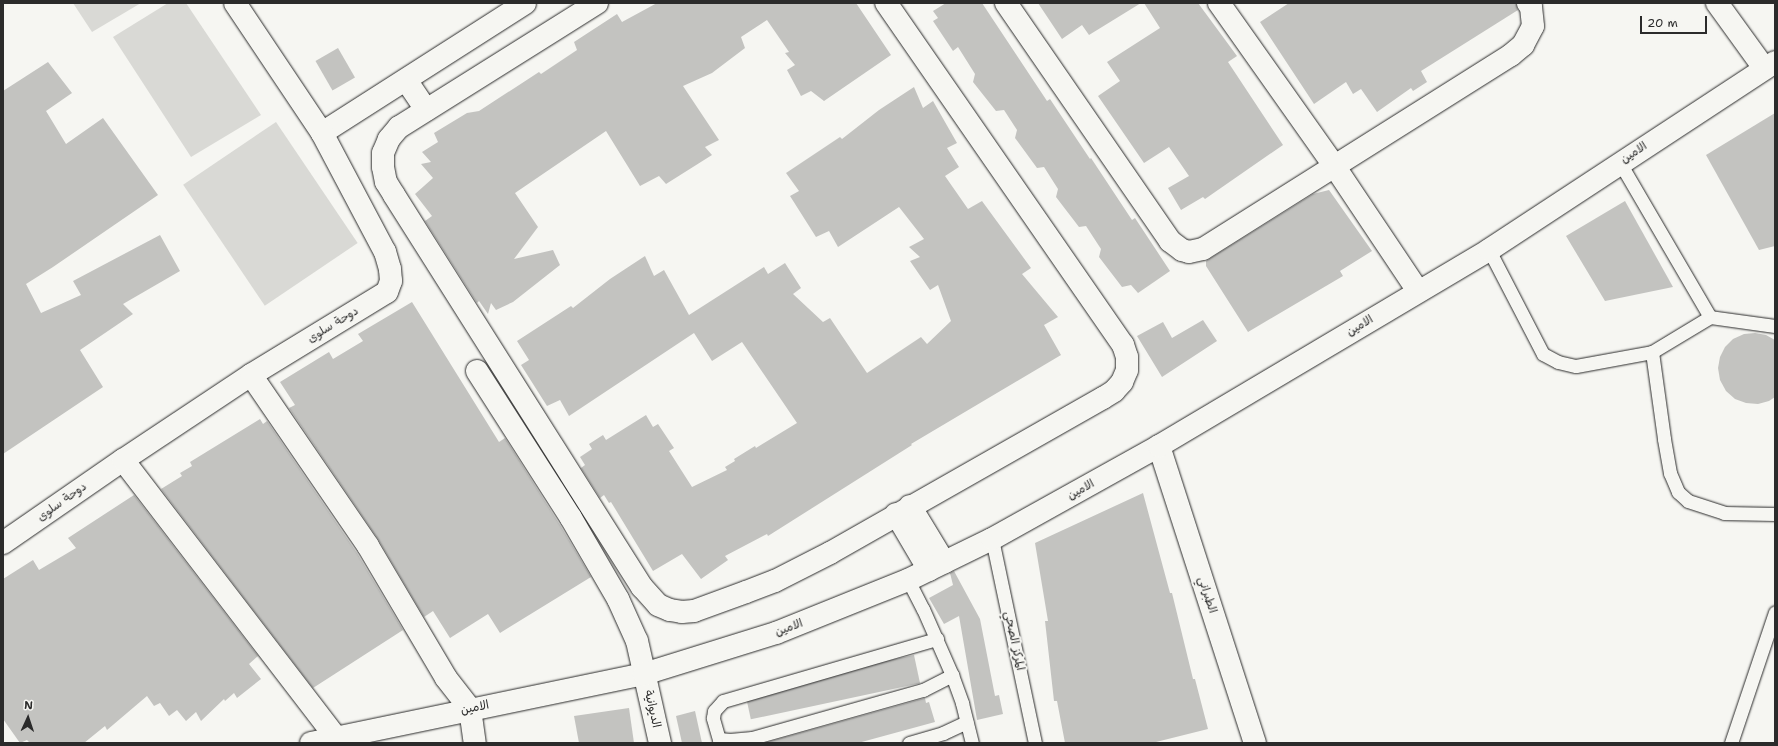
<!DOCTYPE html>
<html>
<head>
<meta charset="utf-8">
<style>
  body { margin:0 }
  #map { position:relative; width:1778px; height:746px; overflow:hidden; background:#f6f6f2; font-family:"Shantell Sans","Playpen Sans Arabic",sans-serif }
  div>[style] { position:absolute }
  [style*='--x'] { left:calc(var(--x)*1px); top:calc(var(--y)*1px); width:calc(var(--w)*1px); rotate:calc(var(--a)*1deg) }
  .green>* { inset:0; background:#d9d9d5; transform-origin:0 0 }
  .building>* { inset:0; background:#c3c3c0; transform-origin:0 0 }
  .roads { filter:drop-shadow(0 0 1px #2b2b2b) drop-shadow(0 0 1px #2b2b2b) }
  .lane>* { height:13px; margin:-6.5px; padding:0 6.5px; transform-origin:6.5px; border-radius:6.5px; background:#f6f6f2 }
  .street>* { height:22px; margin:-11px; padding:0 11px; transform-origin:11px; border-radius:11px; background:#f6f6f2 }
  span { translate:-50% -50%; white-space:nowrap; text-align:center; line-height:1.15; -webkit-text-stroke:4px #f6f6f2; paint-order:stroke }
  .street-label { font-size:12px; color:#2b2b2b }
  .frame { position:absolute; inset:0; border:4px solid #2b2b2b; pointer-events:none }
  .north { position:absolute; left:8px; top:698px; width:40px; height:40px; -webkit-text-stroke:3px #f6f6f2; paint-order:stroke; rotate:3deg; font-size:11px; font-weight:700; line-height:16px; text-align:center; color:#2b2b2b }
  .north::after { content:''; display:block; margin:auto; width:14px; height:18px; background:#2b2b2b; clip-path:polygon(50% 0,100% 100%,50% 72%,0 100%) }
  .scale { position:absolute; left:1640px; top:16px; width:67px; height:18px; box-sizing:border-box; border:2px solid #2b2b2b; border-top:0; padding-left:5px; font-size:12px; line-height:14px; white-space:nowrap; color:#2b2b2b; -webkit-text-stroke:3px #f6f6f2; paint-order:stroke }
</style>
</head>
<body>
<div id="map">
  <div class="green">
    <i style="clip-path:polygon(73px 3px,141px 3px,92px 32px)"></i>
    <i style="clip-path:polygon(168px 3px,186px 3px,261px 115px,191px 157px,113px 37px)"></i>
    <i style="left:276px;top:122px;width:146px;height:112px;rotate:56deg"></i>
  </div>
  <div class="building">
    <i style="clip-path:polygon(657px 3px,856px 3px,891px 55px,824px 101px,811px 91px,801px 96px,787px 70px,795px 65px,785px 53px,789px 52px,767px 20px,741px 37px,745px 48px,712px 73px,683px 86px,719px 140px,705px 147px,712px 155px,666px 184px,659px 176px,640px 186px,606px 131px,515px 193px,538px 227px,514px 259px,553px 250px,560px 265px,513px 302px,496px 310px,491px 303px,488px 314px,479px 301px,477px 303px,425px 221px,432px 216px,415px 194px,433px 178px,421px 164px,431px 162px,422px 152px,438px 142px,434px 133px,467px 113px,479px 111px,539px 72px,541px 74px,577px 50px,574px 42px,617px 14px,622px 22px)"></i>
    <i style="clip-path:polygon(946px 3px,982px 3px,1047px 101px,1050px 99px,1090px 159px,1091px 158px,1132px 220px,1135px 218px,1170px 271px,1138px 293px,1131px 285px,1122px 287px,1099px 257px,1101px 249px,1086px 226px,1079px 227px,1056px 197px,1058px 189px,1044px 167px,1037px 168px,1015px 138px,1017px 130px,1004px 110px,996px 111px,973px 82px,975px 74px,958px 47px,953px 51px,933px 21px,938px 18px,933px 11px)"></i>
    <i style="clip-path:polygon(1038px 3px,1141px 3px,1089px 35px,1082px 25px,1062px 39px)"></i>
    <i style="clip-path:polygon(1144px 3px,1198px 3px,1237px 56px,1228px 62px,1283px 145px,1205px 199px,1203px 197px,1181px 210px,1168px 188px,1189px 176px,1169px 147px,1144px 163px,1098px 96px,1120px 81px,1107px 62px,1160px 28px)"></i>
    <i style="clip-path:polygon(1289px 3px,1516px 3px,1518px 10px,1421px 71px,1427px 82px,1413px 91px,1411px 88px,1377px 112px,1361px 89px,1353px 94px,1346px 82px,1314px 104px,1260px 22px)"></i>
    <i style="left:338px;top:48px;width:34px;height:26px;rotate:60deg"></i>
    <i style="clip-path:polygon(48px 62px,72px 93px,46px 111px,66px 144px,103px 118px,158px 195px,53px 267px,26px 284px,41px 313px,81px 295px,73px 281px,160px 235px,180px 271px,123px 304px,133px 314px,80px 350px,103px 387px,3px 454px,3px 91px)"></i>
    <i style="clip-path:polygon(914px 87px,923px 108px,933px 101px,957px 143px,947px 148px,959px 167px,945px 176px,968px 209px,982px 201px,1031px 268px,1022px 274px,1058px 317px,1044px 325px,1061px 355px,911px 444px,912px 445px,768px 536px,767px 534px,725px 556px,728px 560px,701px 579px,682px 554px,653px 571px,611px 502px,609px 503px,604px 495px,600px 498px,581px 468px,585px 465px,580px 457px,592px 449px,589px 444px,603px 435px,606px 440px,646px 415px,653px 427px,658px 424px,674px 448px,669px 451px,692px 487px,727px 470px,725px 467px,735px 461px,734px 459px,755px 446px,756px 448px,797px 423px,742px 342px,712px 361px,694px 333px,569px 416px,560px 400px,547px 406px,521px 365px,529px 360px,517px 341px,571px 306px,573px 308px,610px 279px,645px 256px,654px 276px,664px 270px,689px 315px,764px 267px,768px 274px,785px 263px,801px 288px,793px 294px,823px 322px,830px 318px,867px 373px,921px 337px,927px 344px,951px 321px,938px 285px,930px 290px,910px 261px,920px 257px,909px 247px,924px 239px,899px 207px,838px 247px,829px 231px,816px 237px,790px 196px,799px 191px,786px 173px,840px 137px,842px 139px,879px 110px)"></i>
    <i style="clip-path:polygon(1775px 113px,1775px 246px,1759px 250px,1706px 155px)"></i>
    <i style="clip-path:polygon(1329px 190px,1372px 251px,1340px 271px,1343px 276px,1248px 332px,1206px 266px,1206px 261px,1313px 194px)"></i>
    <i style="clip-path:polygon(1625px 201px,1673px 287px,1605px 301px,1566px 236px)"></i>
    <i style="clip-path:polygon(412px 302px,499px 442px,505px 438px,560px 525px,591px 577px,500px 633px,488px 614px,450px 638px,433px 611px,424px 617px,378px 539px,289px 408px,295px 405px,280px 382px,329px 352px,333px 359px,363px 341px,358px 334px)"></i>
    <i style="clip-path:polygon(1203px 320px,1217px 341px,1162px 377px,1137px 336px,1163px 322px,1172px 338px)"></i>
    <i style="clip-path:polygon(1755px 333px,1766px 335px,1775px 340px,1775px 397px,1769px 401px,1758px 404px,1746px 403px,1735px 399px,1726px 391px,1720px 380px,1718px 368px,1720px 357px,1725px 347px,1733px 339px,1744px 334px)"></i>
    <i style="clip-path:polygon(260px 419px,263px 424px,267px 421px,357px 553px,403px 630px,313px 688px,161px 489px,182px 476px,180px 473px,192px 466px,190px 462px)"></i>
    <i style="clip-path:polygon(1143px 493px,1170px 593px,1172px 593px,1193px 679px,1195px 679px,1208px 729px,1152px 743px,1065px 743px,1057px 701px,1054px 701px,1045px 621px,1048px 621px,1035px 543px)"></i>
    <i style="clip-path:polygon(134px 495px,258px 656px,249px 664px,261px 679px,237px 698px,234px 693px,225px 701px,224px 699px,201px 721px,196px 712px,186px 721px,177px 710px,169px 716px,160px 703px,154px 706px,147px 696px,107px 730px,105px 726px,84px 743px,30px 743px,27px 740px,20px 743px,3px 719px,3px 579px,33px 560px,39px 570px,76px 548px,68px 538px)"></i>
    <i style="clip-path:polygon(954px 571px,980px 619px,995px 696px,999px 695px,1003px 714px,977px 720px,959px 616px,944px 624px,929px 598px,953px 585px,950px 573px)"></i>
    <i style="left:914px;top:655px;width:29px;height:173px;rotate:78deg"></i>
    <i style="clip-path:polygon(925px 698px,926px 703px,929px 702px,935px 722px,858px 743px,764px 743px)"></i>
    <i style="clip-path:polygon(629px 708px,634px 743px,579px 743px,574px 716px)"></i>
    <i style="clip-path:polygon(695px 711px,702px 743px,682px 743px,676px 716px)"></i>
  </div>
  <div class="roads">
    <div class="lane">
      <i style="--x:1489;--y:250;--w:117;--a:62.6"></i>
      <i style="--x:1543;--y:354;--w:17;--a:28"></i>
      <i style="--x:1558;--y:362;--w:18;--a:13"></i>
      <i style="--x:1576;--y:366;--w:77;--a:-10.4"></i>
      <i style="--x:1652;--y:352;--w:68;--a:-31.1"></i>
      <i style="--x:1710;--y:317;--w:178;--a:-120.3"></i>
      <i style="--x:1710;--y:317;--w:66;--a:7.9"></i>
      <i style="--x:1652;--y:352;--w:88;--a:82.1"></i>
      <i style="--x:1664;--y:439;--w:35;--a:80"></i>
      <i style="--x:1670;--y:473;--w:21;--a:67"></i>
      <i style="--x:1678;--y:492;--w:13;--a:42"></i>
      <i style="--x:1688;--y:501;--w:38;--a:18"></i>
      <i style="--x:1724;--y:513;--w:51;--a:1.1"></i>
      <i style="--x:992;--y:539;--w:208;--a:78.1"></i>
      <i style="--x:908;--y:580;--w:33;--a:63"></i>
      <i style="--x:923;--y:609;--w:72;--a:66.3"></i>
      <i style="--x:952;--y:675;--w:30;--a:70"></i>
      <i style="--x:962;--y:703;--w:41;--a:76"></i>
      <i style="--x:719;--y:739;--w:11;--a:5"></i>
      <i style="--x:730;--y:740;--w:22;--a:-5"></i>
      <i style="--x:752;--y:738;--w:178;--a:-15.7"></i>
      <i style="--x:923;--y:690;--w:33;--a:-27"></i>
      <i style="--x:720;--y:743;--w:26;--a:-106"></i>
      <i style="--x:713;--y:718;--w:7;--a:-82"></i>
      <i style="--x:714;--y:711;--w:13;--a:-48"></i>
      <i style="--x:723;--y:701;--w:223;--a:-16.2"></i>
      <i style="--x:909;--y:743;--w:35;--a:-16"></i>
      <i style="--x:943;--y:733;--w:26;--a:-25"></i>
      <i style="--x:1731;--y:743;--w:138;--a:-71.4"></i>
    </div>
    <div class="street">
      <i style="--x:597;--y:3;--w:234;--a:147.9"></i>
      <i style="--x:399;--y:127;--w:16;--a:130"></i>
      <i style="--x:389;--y:139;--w:15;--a:113"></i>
      <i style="--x:383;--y:153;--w:14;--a:90"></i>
      <i style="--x:383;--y:167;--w:15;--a:79"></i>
      <i style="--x:386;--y:182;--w:15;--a:58"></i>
      <i style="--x:394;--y:195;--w:464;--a:57.7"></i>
      <i style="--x:642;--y:587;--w:24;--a:48"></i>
      <i style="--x:658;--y:605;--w:13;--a:23"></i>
      <i style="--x:670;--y:610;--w:12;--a:9"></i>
      <i style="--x:682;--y:612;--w:12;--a:-5"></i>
      <i style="--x:694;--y:611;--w:55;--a:-20.1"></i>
      <i style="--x:746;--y:592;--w:31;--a:-21"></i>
      <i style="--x:775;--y:581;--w:62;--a:-27"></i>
      <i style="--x:830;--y:553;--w:314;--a:-29.6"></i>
      <i style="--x:1103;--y:398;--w:13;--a:-32"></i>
      <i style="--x:1114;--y:391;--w:12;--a:-48"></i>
      <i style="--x:1122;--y:382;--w:13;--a:-67"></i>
      <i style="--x:1127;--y:370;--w:13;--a:-90"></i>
      <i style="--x:1127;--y:357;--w:13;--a:-108"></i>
      <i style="--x:1123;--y:345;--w:416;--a:-124.7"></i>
      <i style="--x:1006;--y:3;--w:289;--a:55.4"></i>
      <i style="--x:1170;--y:241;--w:15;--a:37"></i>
      <i style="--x:1182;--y:250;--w:7;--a:16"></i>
      <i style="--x:1189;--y:252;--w:14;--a:-12"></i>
      <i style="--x:1203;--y:249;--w:364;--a:-32.2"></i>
      <i style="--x:1511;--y:55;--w:16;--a:-40"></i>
      <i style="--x:1523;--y:45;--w:21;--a:-62"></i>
      <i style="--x:1533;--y:26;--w:19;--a:-96"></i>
      <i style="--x:1531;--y:7;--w:5;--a:-127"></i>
      <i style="--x:1219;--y:3;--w:201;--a:54.7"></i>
      <i style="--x:1335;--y:167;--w:149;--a:56.2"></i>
      <i style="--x:1717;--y:3;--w:80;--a:54.1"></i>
      <i style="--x:406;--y:80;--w:36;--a:56"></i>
      <i style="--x:322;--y:133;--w:241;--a:-32.6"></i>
      <i style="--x:477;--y:371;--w:174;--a:57.4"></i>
      <i style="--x:571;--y:518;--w:94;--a:59.9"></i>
      <i style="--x:618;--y:599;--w:46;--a:65.7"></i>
      <i style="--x:637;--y:641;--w:105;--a:77.3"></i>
      <i style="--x:251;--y:375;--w:207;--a:55.6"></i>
      <i style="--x:368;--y:546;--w:153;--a:59.4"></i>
      <i style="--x:446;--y:678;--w:39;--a:52"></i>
      <i style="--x:470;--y:709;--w:34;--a:82"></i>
      <i style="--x:1159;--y:446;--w:312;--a:72.1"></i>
      <i style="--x:123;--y:460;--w:350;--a:52.5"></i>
      <i style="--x:910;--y:506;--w:66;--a:58.7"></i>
      <i style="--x:896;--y:514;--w:65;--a:59.5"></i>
      <i style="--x:3;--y:543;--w:146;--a:-34.7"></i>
      <i style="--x:123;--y:460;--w:154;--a:-33.6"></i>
      <i style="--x:251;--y:375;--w:159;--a:-31.4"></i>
      <i style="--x:387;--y:292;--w:12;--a:-70"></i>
      <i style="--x:391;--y:281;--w:12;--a:-95"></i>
      <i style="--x:390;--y:269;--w:18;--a:-106"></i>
      <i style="--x:385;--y:252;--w:135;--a:-117.9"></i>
      <i style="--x:322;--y:133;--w:156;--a:-123.8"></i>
      <i style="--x:311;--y:743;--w:340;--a:-11.7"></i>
      <i style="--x:644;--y:674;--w:138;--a:-17.3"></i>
      <i style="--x:776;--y:633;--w:142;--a:-21.9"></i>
      <i style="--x:908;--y:580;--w:93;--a:-26"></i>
      <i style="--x:992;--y:539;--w:191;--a:-29.1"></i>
      <i style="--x:1159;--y:446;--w:384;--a:-30.7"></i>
      <i style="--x:1489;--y:250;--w:342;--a:-33.3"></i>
    </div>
  </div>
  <div class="street-label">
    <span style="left:1634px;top:153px;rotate:-33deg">الامين</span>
    <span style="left:333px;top:325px;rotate:-31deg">دوحة سلوى</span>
    <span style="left:1360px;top:326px;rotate:-31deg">الامين</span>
    <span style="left:1081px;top:490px;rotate:-29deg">الامين</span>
    <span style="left:62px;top:502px;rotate:-35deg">دوحة سلوى</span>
    <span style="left:1207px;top:595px;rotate:72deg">الطبراني</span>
    <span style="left:789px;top:628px;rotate:-20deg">الامين</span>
    <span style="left:1014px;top:641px;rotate:78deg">المركز الصحي</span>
    <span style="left:475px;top:708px;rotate:-12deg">الامين</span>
    <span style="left:652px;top:709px;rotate:77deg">الديوانية</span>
  </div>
  <div class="frame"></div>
  <div class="north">N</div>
  <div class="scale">20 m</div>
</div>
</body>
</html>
